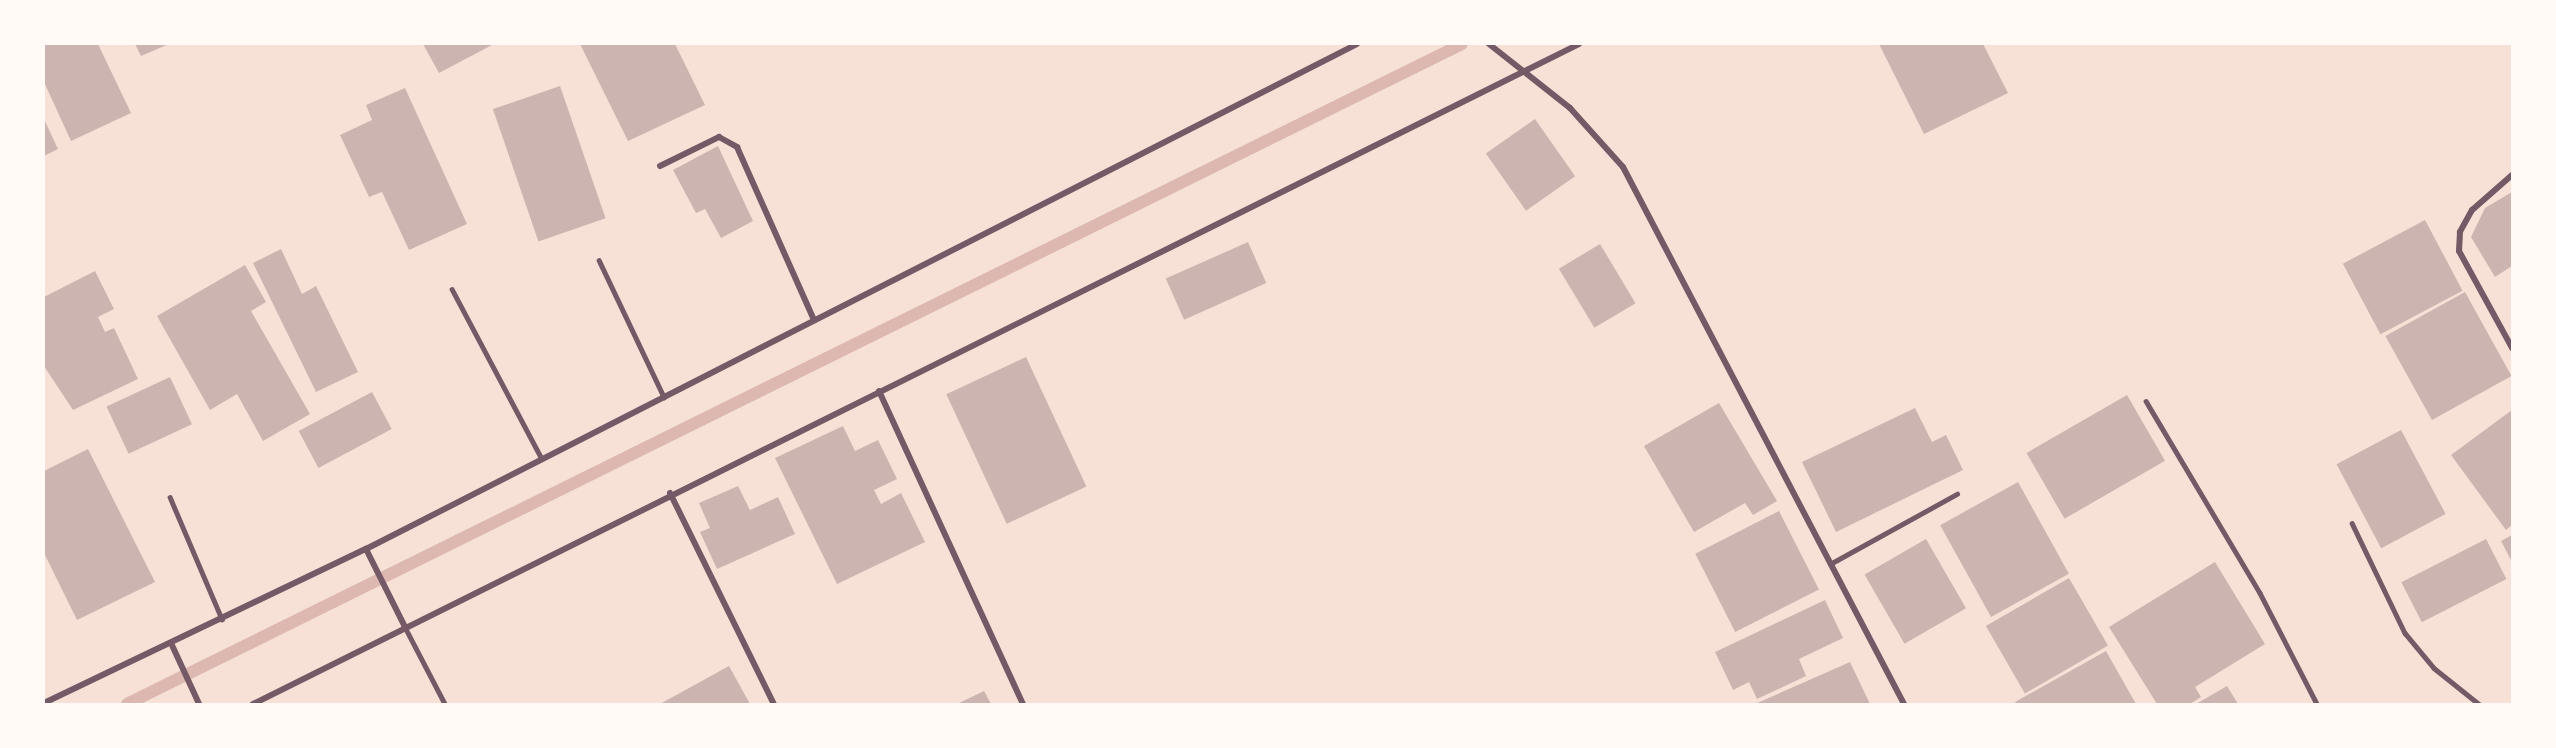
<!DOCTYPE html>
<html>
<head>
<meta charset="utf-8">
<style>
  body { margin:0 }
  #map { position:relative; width:2556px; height:748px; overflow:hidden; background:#f7e1d7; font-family:"Fira Sans",sans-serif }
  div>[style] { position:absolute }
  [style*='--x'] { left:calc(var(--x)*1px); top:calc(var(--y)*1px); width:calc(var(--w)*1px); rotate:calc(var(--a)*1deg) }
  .stream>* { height:12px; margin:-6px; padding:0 6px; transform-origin:6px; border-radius:6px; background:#dcb8b0 }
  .building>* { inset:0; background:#ccb4b1; transform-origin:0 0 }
  .service>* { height:4.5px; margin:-2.25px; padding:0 2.25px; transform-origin:2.25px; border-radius:2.25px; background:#755966 }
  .minor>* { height:6px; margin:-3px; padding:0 3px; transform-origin:3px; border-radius:3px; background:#755966 }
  span { translate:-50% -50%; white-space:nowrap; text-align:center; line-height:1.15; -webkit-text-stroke:4.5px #fffaf5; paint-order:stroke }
  .frame { position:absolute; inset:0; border:45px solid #fffaf5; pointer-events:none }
</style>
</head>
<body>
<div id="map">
  <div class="stream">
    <i style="--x:127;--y:704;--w:1489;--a:-26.31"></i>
  </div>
  <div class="building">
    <i style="clip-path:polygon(44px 44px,98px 44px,131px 113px,71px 141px,44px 82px)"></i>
    <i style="clip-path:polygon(135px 44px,169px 44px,141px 56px)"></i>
    <i style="clip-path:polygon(423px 44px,494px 44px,439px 73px)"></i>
    <i style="clip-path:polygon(580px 44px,675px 44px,705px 105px,628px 141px)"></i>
    <i style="clip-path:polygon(1879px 44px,1983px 44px,2008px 93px,1924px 134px)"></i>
    <i style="left:560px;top:86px;width:140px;height:71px;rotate:71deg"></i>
    <i style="clip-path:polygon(405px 88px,467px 224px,409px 250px,382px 192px,369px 197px,340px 135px,372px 120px,366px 105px)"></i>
    <i style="clip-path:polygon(44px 119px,58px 149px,44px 156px)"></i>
    <i style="left:1535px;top:119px;width:70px;height:60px;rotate:55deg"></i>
    <i style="clip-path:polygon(718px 146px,753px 221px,721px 238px,705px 209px,696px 213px,673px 170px)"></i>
    <i style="clip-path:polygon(2512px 192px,2512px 266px,2495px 277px,2471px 237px,2485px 208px)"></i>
    <i style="left:2425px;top:220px;width:80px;height:93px;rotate:62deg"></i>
    <i style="left:1248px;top:242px;width:45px;height:90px;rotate:66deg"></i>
    <i style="left:1600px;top:244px;width:69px;height:48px;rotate:59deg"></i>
    <i style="clip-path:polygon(281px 249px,302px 294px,316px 286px,358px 372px,316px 392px,253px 263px)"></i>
    <i style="clip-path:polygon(245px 265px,266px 302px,251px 311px,310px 414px,263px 441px,237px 394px,210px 410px,157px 316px)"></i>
    <i style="clip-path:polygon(95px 271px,114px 309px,98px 317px,105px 332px,114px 328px,138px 379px,73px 410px,44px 366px,44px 297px)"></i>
    <i style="left:2465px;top:292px;width:96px;height:91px;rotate:61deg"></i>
    <i style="left:1026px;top:357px;width:143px;height:88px;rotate:65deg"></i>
    <i style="left:170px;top:377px;width:52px;height:70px;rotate:65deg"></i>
    <i style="left:372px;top:392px;width:42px;height:83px;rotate:62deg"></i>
    <i style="left:2127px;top:395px;width:76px;height:116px;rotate:60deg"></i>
    <i style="clip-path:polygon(1719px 403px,1777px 501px,1753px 515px,1745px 503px,1694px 532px,1644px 446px)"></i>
    <i style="clip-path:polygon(1915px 408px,1932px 442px,1946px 435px,1963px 470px,1836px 532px,1802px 462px)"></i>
    <i style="clip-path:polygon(2512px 410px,2512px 525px,2506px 530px,2451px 455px)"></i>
    <i style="clip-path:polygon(843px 426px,855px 451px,878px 440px,897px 479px,874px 490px,881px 504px,901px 493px,925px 542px,837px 584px,775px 458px)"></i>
    <i style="left:2401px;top:430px;width:95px;height:73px;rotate:62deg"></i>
    <i style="clip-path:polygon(88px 449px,155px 582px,77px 620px,44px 553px,44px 471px)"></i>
    <i style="left:2018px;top:482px;width:105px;height:89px;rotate:61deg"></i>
    <i style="clip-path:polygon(738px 486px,750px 510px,778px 497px,795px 534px,717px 569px,700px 532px,710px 528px,699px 503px)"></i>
    <i style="left:1779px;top:511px;width:88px;height:94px;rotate:63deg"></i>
    <i style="clip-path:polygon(2512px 535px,2512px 562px,2501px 541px)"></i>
    <i style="left:1926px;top:539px;width:80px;height:71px;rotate:60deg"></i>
    <i style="left:2486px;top:539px;width:45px;height:95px;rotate:63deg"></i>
    <i style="clip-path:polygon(2215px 562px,2265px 644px,2195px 687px,2201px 697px,2190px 704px,2157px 704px,2109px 627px)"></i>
    <i style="left:2069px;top:578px;width:78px;height:96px;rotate:60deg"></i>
    <i style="clip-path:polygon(1825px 600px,1843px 638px,1799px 659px,1806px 676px,1757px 699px,1749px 682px,1733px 690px,1715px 652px)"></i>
    <i style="clip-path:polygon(2106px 651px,2136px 704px,2016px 704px,2015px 702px)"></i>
    <i style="clip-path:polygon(1850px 662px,1870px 704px,1755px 704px)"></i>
    <i style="clip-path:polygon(729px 666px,750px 704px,660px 704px)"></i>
    <i style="clip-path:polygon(2227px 686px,2238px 704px,2196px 704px)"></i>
    <i style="clip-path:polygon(984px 691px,991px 704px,957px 704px)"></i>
  </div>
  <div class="service">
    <i style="--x:599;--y:260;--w:152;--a:64.6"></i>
    <i style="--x:452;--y:289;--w:192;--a:62.1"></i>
    <i style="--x:2146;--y:401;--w:223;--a:59.3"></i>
    <i style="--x:2260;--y:593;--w:125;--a:62.8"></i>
    <i style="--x:170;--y:497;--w:133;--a:66.9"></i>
    <i style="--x:2352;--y:523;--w:122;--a:64.3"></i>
    <i style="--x:2405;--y:633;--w:45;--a:50.4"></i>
    <i style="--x:2434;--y:668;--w:58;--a:38.7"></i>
    <i style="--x:1830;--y:564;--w:145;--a:-28.9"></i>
    <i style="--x:405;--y:627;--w:87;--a:62.5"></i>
  </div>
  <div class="minor">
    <i style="--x:1489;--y:44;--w:103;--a:38.3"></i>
    <i style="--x:1570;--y:108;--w:79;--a:48.1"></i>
    <i style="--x:1623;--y:167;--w:606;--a:62.38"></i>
    <i style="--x:660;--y:166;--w:66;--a:-26.2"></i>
    <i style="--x:719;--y:137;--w:21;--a:29"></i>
    <i style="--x:737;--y:147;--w:189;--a:66"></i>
    <i style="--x:2512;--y:175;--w:53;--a:138.8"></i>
    <i style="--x:2472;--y:210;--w:25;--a:119"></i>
    <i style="--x:2460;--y:232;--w:19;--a:93"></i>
    <i style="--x:2459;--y:251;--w:111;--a:61.3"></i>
    <i style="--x:879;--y:391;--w:345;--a:65.3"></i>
    <i style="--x:670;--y:493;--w:235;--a:63.8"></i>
    <i style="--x:366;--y:549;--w:87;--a:63.4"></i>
    <i style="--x:171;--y:643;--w:67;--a:65.3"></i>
    <i style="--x:44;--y:703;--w:357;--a:-25.6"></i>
    <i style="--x:366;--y:549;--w:1112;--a:-27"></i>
    <i style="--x:253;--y:704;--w:1481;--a:-26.46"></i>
  </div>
  <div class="frame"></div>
</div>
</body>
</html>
